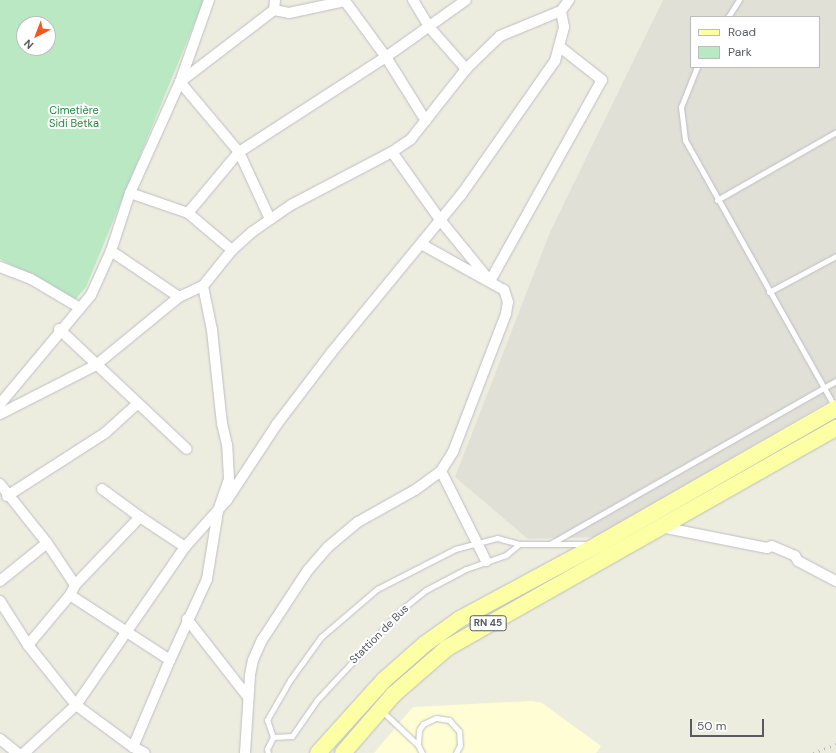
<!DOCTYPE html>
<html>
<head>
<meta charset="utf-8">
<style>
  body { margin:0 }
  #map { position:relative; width:836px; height:753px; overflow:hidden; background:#ededdf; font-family:"DM Sans",sans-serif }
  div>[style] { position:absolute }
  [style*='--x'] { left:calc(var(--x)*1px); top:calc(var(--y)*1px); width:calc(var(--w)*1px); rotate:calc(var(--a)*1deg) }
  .commercial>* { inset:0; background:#fffdd3 }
  .industrial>* { inset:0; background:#e0e0d7 }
  .green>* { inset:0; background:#b9e8c2 }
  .roads { filter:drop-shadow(0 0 1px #bdbec5) drop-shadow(0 0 1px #bdbec5) }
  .service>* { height:5px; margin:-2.5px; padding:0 2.5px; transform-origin:2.5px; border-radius:2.5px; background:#fff }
  .minor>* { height:10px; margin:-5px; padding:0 5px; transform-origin:5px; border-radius:5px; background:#fff }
  .primary>* { height:16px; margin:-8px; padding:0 8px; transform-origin:8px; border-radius:8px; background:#fcffa3 }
  .rail>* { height:3px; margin-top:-1.5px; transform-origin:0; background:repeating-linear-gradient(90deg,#b6b7b7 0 1px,transparent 0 6px) }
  span { translate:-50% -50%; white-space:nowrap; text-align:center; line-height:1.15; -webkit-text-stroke:4px #fff; paint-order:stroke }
  .shield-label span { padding:1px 3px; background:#fff; border:1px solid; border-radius:3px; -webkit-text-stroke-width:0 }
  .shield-label { font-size:10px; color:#585b62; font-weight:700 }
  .park-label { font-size:11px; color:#2d8641 }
  .street-label { font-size:11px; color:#585b62 }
  .legend { position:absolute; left:690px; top:16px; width:130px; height:52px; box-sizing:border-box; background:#fff; border:1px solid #bcbdc0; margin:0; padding:5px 7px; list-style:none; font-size:12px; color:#585b62 }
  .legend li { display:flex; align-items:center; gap:8px; height:20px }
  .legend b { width:20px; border:1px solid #bcbdc0 }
  .north { position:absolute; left:16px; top:16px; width:40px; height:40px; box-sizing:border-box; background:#fff; border:1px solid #bcbdc0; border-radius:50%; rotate:222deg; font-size:11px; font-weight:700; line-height:16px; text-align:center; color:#585b62 }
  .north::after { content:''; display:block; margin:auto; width:14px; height:18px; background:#f9561a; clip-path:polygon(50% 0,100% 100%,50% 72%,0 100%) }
  .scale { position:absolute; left:690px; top:719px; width:74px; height:18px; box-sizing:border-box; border:2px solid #585b62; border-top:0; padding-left:5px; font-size:12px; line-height:14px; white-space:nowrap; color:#585b62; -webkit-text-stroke:3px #fff; paint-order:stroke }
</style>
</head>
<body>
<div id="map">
  <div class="commercial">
    <i style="clip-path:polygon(532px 701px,542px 703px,601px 746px,596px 753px,374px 753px,413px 707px)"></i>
  </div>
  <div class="industrial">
    <i style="clip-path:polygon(evenodd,663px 0,836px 0,836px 397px,596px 537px,528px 539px,455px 477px,550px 232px,663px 0,691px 17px,819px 17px,819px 67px,691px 67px,691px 17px)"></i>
  </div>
  <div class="green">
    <i style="clip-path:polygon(evenodd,0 0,204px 0,86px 287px,75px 300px,0 259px,0 0,24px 24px,48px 24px,48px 48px,24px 48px,24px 24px)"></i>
  </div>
  <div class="roads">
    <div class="service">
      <i style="--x:728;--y:17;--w:20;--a:-57"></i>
      <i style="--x:697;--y:67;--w:43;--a:111.8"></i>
      <i style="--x:681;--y:107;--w:33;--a:83"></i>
      <i style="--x:685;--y:140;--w:306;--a:60.7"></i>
      <i style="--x:717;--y:200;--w:137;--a:-29.7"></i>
      <i style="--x:769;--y:292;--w:76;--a:-28.2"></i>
      <i style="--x:550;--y:544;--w:329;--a:-29.7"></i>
      <i style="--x:382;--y:711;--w:50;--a:43.4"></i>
      <i style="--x:273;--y:737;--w:19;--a:-3"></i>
      <i style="--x:292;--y:736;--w:44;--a:-55.2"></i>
      <i style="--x:317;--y:700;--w:123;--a:-47"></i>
      <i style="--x:401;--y:610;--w:32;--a:-39"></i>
      <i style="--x:426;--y:590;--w:45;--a:-27.7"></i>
      <i style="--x:466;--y:569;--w:42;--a:-19.3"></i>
      <i style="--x:506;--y:555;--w:17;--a:-40"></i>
      <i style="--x:268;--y:753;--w:4;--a:-104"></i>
      <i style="--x:267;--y:749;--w:13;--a:-63"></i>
      <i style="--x:273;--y:737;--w:18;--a:-109"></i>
      <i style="--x:267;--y:720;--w:46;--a:-60.1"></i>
      <i style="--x:290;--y:680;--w:53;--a:-54.2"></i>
      <i style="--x:321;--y:637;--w:74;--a:-40.6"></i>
      <i style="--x:377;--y:589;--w:88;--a:-27.1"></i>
      <i style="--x:455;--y:549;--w:43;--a:-14.7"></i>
      <i style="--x:497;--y:538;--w:23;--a:15"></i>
      <i style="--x:519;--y:544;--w:69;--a:0"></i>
      <i style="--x:422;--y:753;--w:9;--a:-117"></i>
      <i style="--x:418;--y:745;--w:15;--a:-86"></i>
      <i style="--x:419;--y:730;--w:7;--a:-56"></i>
      <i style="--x:423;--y:724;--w:14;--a:-25"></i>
      <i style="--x:436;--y:718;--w:13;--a:9"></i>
      <i style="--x:449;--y:720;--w:15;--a:48"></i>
      <i style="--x:459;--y:731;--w:14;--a:86"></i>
      <i style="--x:460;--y:745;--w:9;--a:117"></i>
    </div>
    <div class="minor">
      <i style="--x:413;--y:0;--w:33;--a:59"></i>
      <i style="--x:430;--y:28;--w:55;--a:48.7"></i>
      <i style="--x:274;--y:10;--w:15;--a:11"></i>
      <i style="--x:289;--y:13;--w:57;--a:-12.1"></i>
      <i style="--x:345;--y:1;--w:69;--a:53.8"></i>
      <i style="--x:386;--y:57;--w:75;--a:58"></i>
      <i style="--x:180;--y:82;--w:92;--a:49.9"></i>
      <i style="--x:239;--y:152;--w:74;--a:65.2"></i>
      <i style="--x:180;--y:82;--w:118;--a:-37.5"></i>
      <i style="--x:274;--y:10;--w:10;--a:-84"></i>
      <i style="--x:392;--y:152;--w:85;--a:54.6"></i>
      <i style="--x:441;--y:221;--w:77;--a:50.8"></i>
      <i style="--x:490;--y:281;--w:230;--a:-60.9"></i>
      <i style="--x:602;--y:80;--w:53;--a:-141.8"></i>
      <i style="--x:130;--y:193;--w:61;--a:19"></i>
      <i style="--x:188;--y:213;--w:57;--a:40.1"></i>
      <i style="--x:188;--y:213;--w:80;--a:-50.1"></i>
      <i style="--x:239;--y:152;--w:175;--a:-32.9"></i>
      <i style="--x:386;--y:57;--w:98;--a:-35.5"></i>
      <i style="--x:111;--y:251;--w:82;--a:34.1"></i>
      <i style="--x:0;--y:267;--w:33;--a:21"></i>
      <i style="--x:31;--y:279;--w:57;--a:30.6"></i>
      <i style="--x:59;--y:329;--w:175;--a:43.2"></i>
      <i style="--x:0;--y:404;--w:142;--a:-50.1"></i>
      <i style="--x:91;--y:295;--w:48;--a:-65.6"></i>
      <i style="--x:111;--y:251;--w:61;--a:-71.9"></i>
      <i style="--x:130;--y:193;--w:122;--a:-65.8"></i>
      <i style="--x:180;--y:82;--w:87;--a:-70.5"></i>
      <i style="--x:0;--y:414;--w:108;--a:-27"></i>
      <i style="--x:96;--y:365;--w:107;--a:-39.3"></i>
      <i style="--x:179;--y:297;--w:26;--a:-25"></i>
      <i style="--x:203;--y:286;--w:46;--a:-51.1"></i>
      <i style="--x:232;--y:250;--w:27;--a:-42"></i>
      <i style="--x:252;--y:232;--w:47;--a:-34.7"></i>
      <i style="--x:291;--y:205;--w:114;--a:-27.7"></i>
      <i style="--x:392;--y:152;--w:23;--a:-34"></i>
      <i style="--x:411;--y:139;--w:89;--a:-51.8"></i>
      <i style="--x:466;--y:69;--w:47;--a:-44.1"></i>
      <i style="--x:500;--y:36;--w:66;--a:-22.3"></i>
      <i style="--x:561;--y:11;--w:14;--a:-54"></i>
      <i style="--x:441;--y:471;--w:101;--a:63.4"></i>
      <i style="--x:0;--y:484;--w:75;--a:51.5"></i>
      <i style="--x:47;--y:543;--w:50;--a:56.3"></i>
      <i style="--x:102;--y:489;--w:47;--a:36.4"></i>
      <i style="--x:7;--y:496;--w:117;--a:-32.7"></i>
      <i style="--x:105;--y:433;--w:43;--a:-42.2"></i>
      <i style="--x:661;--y:527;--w:108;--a:11.2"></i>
      <i style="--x:767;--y:548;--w:5;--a:-22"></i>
      <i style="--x:772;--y:546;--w:25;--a:23"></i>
      <i style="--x:795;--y:556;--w:6;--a:59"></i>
      <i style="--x:798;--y:561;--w:43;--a:27.8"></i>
      <i style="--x:0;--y:581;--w:60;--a:-39"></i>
      <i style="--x:0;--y:601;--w:52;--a:57.5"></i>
      <i style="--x:28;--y:645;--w:77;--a:51.3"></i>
      <i style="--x:76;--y:705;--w:71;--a:36.4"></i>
      <i style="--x:133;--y:747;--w:95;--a:-67"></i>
      <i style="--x:170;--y:660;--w:119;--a:-147"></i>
      <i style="--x:187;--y:619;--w:99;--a:52"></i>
      <i style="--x:28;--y:645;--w:65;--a:-50"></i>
      <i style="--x:70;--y:595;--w:11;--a:-63"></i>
      <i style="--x:75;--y:585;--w:94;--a:-46.3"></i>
      <i style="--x:140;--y:517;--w:54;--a:33.7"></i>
      <i style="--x:170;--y:660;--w:89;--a:-65.4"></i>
      <i style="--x:207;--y:579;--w:69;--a:-80.8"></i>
      <i style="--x:218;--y:511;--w:34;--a:-71"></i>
      <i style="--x:229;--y:479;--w:34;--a:-93"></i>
      <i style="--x:227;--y:445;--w:22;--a:-103"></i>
      <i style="--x:222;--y:424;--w:95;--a:-96.1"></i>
      <i style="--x:212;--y:330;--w:45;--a:-101.6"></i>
      <i style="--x:0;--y:739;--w:22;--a:39"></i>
      <i style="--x:133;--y:747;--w:13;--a:27"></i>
      <i style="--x:24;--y:753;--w:71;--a:-42.7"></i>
      <i style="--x:76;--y:705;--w:192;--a:-55.4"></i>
      <i style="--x:185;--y:547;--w:63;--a:-48.2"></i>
      <i style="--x:227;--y:500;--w:91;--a:-56.7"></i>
      <i style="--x:277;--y:424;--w:89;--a:-52.7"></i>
      <i style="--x:331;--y:353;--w:205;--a:-50.6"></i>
      <i style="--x:461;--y:195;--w:164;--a:-55"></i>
      <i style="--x:555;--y:61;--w:35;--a:-75"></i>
      <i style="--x:564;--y:27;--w:16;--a:-101"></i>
      <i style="--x:245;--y:753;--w:78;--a:-86.3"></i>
      <i style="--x:250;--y:675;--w:15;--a:-79"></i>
      <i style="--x:253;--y:660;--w:22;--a:-66"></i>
      <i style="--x:262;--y:640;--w:84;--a:-56.7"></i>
      <i style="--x:308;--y:570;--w:30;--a:-49"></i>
      <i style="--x:328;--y:547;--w:39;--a:-40"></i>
      <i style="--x:358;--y:522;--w:65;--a:-29.3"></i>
      <i style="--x:415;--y:490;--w:32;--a:-36"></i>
      <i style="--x:441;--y:471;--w:22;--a:-58"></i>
      <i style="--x:453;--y:452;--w:148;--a:-69"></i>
      <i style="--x:506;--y:314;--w:12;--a:-81"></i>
      <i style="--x:508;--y:302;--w:13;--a:-108"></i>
      <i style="--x:504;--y:290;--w:95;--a:-151"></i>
    </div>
    <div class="primary">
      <i style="--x:318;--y:753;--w:98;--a:-47.9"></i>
      <i style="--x:384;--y:680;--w:55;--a:-41.3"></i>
      <i style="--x:425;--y:644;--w:43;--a:-35.5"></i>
      <i style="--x:460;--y:619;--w:158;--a:-28.3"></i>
      <i style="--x:599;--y:544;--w:273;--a:-29.8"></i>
      <i style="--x:343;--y:753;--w:77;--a:-49.2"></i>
      <i style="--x:393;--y:695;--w:72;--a:-41"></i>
      <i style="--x:447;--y:648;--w:447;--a:-29.5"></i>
    </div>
  </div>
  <div class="rail">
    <i style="--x:813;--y:753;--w:25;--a:-21"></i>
  </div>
  <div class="shield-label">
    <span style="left:488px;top:623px">RN 45</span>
  </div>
  <div class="park-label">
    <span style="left:74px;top:117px">Cimetière<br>Sidi Betka</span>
  </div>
  <div class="street-label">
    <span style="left:379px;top:634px;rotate:-45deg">Stattion de Bus</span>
  </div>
  <ul class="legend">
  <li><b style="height:5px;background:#fcffa3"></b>Road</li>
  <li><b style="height:11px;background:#b9e8c2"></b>Park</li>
  </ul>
  <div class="north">N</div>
  <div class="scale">50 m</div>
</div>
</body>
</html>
